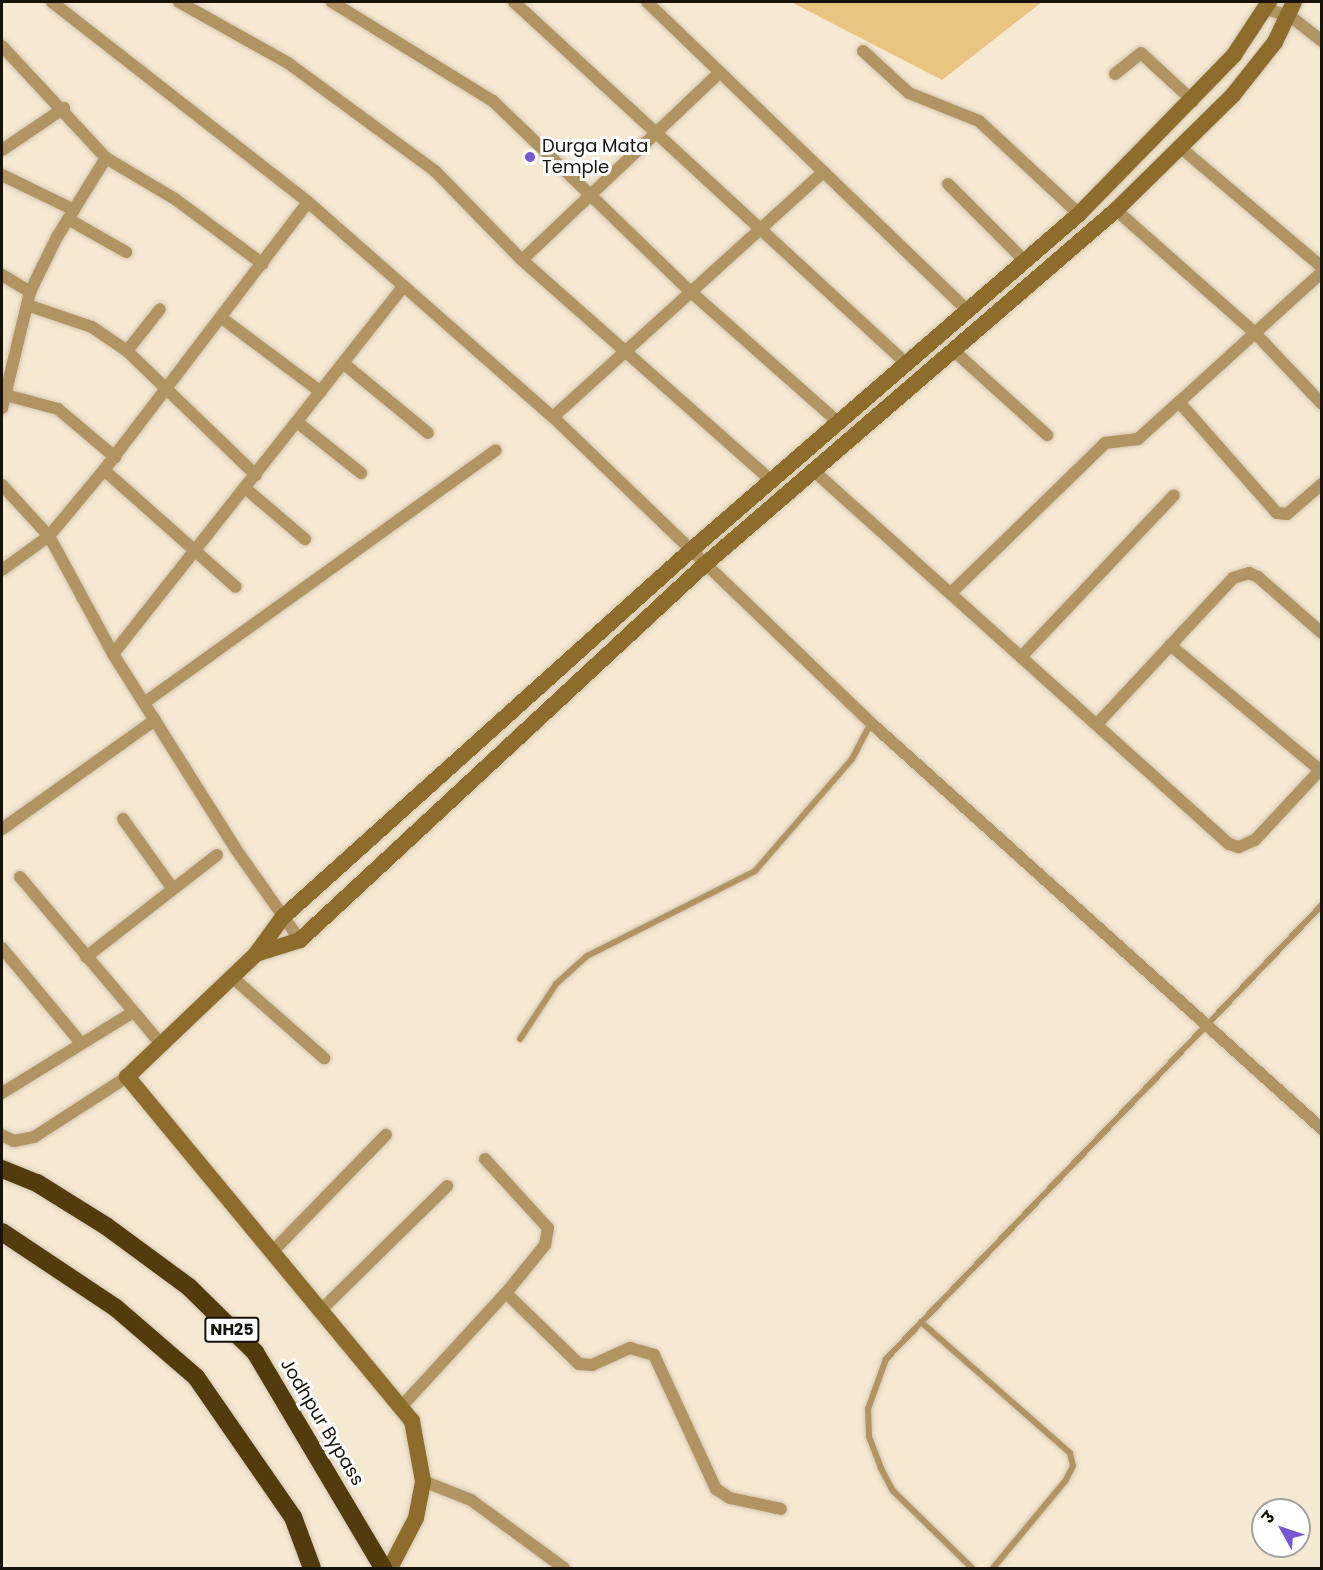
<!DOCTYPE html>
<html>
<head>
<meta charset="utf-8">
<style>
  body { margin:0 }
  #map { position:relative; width:1323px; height:1570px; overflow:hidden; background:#f6e9d2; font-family:Poppins,"Noto Sans Devanagari",sans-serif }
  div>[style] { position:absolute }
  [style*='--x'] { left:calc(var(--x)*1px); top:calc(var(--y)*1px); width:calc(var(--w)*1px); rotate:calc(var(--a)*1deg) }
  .green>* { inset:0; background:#e9c380 }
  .roads { filter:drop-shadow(0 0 2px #d2c7b2) drop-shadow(0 0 2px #d2c7b2) }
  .lane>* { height:6px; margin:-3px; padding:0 3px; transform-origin:3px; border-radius:3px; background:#b19462 }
  .street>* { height:12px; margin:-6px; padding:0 6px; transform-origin:6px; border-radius:6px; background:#b19462 }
  .secondary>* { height:16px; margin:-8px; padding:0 8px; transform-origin:8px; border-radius:8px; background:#8e6c2b }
  .highway>* { height:18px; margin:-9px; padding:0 9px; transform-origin:9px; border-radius:9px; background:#523b0d }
  .dots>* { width:16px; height:16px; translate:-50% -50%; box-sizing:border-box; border:3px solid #fff; border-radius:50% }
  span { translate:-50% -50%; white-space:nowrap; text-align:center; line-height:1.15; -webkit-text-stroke:6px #fff; paint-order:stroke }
  .shield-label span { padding:2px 4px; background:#fff; border:2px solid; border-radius:4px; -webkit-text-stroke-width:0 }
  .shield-label { font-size:16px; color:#17130b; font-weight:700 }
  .poi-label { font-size:18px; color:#17130b }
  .left { translate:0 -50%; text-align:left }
  .street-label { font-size:18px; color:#17130b }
  .frame { position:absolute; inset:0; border:3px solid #17130b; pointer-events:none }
  .north { position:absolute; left:1251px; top:1498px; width:60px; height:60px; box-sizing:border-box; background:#fff; border:2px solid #a2a19d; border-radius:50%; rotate:310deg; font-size:16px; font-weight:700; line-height:24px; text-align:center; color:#17130b }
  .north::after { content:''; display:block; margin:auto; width:21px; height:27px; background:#7758d2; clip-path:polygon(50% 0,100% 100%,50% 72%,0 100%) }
</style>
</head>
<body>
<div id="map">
  <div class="green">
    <i style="clip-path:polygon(791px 2px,1042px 2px,942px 80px)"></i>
  </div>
  <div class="roads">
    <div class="lane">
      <i style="--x:520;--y:1039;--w:66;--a:-56.8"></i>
      <i style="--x:556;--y:984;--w:42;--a:-42.1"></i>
      <i style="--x:587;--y:956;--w:188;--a:-26.8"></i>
      <i style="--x:755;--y:871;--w:148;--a:-49.1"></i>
      <i style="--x:852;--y:759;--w:41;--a:-62.2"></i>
      <i style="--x:921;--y:1322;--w:198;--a:41.3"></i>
      <i style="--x:1070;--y:1453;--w:13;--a:77"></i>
      <i style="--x:1073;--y:1466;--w:16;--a:117"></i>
      <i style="--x:1066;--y:1480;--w:114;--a:129.7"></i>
      <i style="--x:972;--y:1568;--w:110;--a:-135.7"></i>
      <i style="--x:893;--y:1491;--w:26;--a:-118"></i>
      <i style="--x:881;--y:1468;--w:34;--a:-111"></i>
      <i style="--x:869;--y:1436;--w:27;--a:-92"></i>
      <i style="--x:868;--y:1409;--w:53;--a:-70.2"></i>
      <i style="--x:886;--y:1359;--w:629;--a:-46.16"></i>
    </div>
    <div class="street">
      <i style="--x:52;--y:2;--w:325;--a:38"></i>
      <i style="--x:308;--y:202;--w:326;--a:41.3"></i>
      <i style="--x:553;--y:417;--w:441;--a:43.9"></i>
      <i style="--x:871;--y:723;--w:607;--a:41.99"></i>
      <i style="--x:179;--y:2;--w:125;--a:29.2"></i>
      <i style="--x:288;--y:63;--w:182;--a:36.3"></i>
      <i style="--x:435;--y:171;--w:124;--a:45.7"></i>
      <i style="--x:522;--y:260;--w:334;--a:41.5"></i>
      <i style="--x:332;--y:2;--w:189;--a:31.6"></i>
      <i style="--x:493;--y:101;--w:275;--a:44"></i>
      <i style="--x:691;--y:292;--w:196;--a:41.5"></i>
      <i style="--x:514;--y:2;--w:534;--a:42.65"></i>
      <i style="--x:647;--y:2;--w:444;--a:43.9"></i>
      <i style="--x:1266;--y:9;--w:25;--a:16"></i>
      <i style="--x:1290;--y:16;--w:41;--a:38"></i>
      <i style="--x:2;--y:46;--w:153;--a:47.1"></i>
      <i style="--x:106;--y:158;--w:80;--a:30.7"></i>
      <i style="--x:175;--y:199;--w:109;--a:36.5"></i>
      <i style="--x:863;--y:51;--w:62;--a:42.4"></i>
      <i style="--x:909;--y:93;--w:75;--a:21.8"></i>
      <i style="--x:979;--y:121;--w:137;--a:42.9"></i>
      <i style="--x:1115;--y:74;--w:33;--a:-39"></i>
      <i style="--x:1141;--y:53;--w:71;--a:42.7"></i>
      <i style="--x:1181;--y:148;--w:185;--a:40.2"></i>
      <i style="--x:2;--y:150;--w:75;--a:-34.1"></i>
      <i style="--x:2;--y:175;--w:80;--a:25.9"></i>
      <i style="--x:948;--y:184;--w:107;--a:45"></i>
      <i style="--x:1116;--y:210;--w:183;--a:41.5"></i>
      <i style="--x:1253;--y:331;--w:100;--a:46.6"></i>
      <i style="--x:68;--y:219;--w:67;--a:29.6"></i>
      <i style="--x:522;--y:260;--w:273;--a:-43.5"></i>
      <i style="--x:1322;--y:272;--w:193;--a:137.7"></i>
      <i style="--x:1179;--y:402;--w:148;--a:48.6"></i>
      <i style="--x:1277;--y:513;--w:10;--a:6"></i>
      <i style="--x:1287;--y:514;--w:46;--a:-40.6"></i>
      <i style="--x:2;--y:275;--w:33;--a:31"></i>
      <i style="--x:27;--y:305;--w:69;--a:18.7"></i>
      <i style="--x:92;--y:327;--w:42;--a:34.4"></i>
      <i style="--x:127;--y:351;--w:179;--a:43.9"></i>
      <i style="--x:223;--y:319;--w:122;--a:36.7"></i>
      <i style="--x:953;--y:350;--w:127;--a:42.1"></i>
      <i style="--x:127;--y:351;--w:53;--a:-51.8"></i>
      <i style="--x:343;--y:363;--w:110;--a:39.5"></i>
      <i style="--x:2;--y:394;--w:58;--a:15"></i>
      <i style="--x:58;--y:409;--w:75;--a:40.1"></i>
      <i style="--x:2;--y:408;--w:119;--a:-76.4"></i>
      <i style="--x:30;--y:292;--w:61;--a:-63.9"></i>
      <i style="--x:57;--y:237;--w:93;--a:-58.2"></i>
      <i style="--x:553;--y:417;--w:365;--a:-42.2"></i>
      <i style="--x:297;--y:422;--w:82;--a:38.6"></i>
      <i style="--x:104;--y:470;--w:176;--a:41.6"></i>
      <i style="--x:814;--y:471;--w:558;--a:41.95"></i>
      <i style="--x:1229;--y:844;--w:10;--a:17"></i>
      <i style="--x:1239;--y:847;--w:17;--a:-24"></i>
      <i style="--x:1255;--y:840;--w:98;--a:-47.1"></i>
      <i style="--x:2;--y:485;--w:69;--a:47.3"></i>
      <i style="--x:49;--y:536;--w:134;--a:61.5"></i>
      <i style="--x:113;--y:654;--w:469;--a:-51.7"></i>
      <i style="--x:245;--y:488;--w:79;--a:40.4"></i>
      <i style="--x:2;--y:570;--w:58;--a:-35.9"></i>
      <i style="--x:49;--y:536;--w:86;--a:-50.2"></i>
      <i style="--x:104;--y:470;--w:337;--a:-52.7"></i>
      <i style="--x:951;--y:593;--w:215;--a:-44.2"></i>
      <i style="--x:1105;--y:443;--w:33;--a:-7"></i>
      <i style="--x:1138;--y:439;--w:55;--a:-42.1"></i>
      <i style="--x:1170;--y:645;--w:195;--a:39.8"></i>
      <i style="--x:113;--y:654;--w:229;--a:57.8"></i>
      <i style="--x:235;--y:848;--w:113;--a:54.8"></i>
      <i style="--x:1022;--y:656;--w:221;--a:-46.6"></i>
      <i style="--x:144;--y:703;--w:433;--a:-35.7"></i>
      <i style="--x:1098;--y:723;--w:198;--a:-47"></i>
      <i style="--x:1233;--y:578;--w:17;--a:-17"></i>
      <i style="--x:1249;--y:573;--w:10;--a:24"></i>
      <i style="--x:1258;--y:577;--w:85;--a:41.2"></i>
      <i style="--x:123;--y:819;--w:86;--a:54.5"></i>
      <i style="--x:2;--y:829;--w:188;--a:-35.5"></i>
      <i style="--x:20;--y:877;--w:220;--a:49.8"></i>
      <i style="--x:2;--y:948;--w:124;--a:50.3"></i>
      <i style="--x:86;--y:957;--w:166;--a:-37.9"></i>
      <i style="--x:232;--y:977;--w:123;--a:41.4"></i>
      <i style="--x:2;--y:1093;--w:154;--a:-31.7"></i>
      <i style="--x:2;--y:1135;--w:13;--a:27"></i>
      <i style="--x:14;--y:1141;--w:20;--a:-11"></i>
      <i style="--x:34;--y:1137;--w:111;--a:-32.8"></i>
      <i style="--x:485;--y:1159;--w:93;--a:47.6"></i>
      <i style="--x:548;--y:1228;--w:17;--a:100"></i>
      <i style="--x:545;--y:1245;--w:62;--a:129.1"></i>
      <i style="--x:273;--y:1251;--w:162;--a:-45.8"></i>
      <i style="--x:321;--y:1310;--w:177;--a:-44.5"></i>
      <i style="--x:401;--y:1407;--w:155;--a:-47.4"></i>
      <i style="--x:506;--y:1293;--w:102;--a:44.2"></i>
      <i style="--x:579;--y:1364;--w:13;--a:4"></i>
      <i style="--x:592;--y:1365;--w:42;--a:-24.1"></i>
      <i style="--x:630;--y:1348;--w:25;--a:16"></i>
      <i style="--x:654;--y:1355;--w:148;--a:65.2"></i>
      <i style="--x:716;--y:1489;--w:17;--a:33"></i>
      <i style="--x:730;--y:1498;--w:52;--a:12.2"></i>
      <i style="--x:423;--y:1481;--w:52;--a:21.6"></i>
      <i style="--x:471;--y:1500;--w:115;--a:36.2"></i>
    </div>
    <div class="secondary">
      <i style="--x:256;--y:954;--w:46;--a:-17.7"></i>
      <i style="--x:300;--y:940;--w:550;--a:-42.86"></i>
      <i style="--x:703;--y:566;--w:545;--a:-40.76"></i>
      <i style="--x:1116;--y:210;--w:164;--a:-44.5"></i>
      <i style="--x:1233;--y:95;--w:68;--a:-51.6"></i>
      <i style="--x:1275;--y:42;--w:44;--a:-64.6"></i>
      <i style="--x:390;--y:1568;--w:56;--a:-62.5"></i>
      <i style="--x:416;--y:1518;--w:38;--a:-79"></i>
      <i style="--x:423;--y:1481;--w:61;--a:-100.4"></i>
      <i style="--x:412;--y:1421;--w:447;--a:-129.6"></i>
      <i style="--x:127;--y:1077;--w:178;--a:-43.6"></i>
      <i style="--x:256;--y:954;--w:46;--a:-53.9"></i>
      <i style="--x:283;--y:917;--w:547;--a:-41.96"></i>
      <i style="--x:690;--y:551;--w:515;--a:-40.9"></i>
      <i style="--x:1079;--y:214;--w:222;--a:-45.7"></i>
      <i style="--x:1234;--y:55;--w:64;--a:-56.6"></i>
    </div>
    <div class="highway">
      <i style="--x:2;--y:1169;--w:38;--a:22"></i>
      <i style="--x:37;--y:1183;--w:81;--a:31.9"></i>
      <i style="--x:106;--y:1226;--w:103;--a:36.3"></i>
      <i style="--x:189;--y:1287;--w:93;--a:44.6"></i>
      <i style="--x:255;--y:1352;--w:251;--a:59.3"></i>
      <i style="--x:2;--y:1232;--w:137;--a:33.7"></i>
      <i style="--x:116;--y:1308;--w:106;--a:40.8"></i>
      <i style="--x:196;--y:1377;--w:170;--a:55.3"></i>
      <i style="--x:293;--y:1517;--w:54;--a:69.6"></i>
    </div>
  </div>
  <div class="dots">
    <i style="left:530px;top:157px;background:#7758d2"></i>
  </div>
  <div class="shield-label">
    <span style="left:232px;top:1330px">NH25</span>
  </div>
  <div class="poi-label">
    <span class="left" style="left:542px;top:157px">Durga Mata<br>Temple</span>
  </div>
  <div class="street-label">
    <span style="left:322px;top:1422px;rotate:59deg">Jodhpur Bypass</span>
  </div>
  <div class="frame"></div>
  <div class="north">उ</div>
</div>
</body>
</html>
